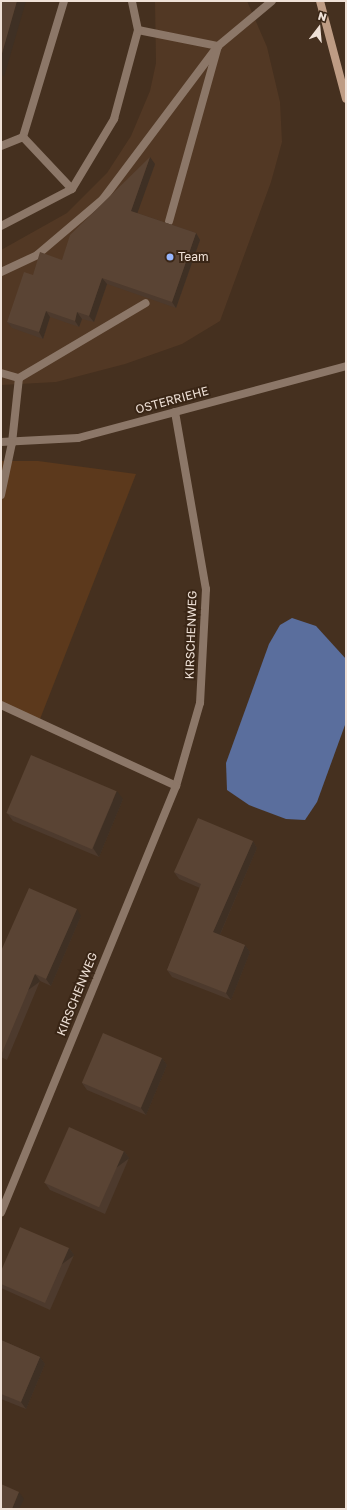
<!DOCTYPE html>
<html>
<head>
<meta charset="utf-8">
<style>
  body { margin:0 }
  #map { position:relative; width:347px; height:1510px; overflow:hidden; background:#45301f; font-family:"Golos Text",sans-serif }
  div>[style] { position:absolute }
  [style*='--x'] { left:calc(var(--x)*1px); top:calc(var(--y)*1px); width:calc(var(--w)*1px); rotate:calc(var(--a)*1deg) }
  .built>* { inset:0; background:#523824 }
  .green>* { inset:0; background:#5c391c }
  .water>* { inset:0; background:#5a6e9d }
  .service>* { height:8px; margin:-4px; padding:0 4px; transform-origin:4px; border-radius:4px; background:#8c7768 }
  .minor>* { height:8px; margin:-4px; padding:0 4px; transform-origin:4px; border-radius:4px; background:#8c7768 }
  .secondary>* { height:8px; margin:-4px; padding:0 4px; transform-origin:4px; border-radius:4px; background:#be9c84 }
  .wall>* { inset:0; background:#4d3a2d }
  .shaded-wall>* { inset:0; background:#3f3024; transform-origin:0 0 }
  .building>* { inset:0; background:#5a4434; transform-origin:0 0 }
  .dots>* { width:11px; height:11px; translate:-50% -50%; box-sizing:border-box; border:2px solid #3a2616; border-radius:50% }
  span { translate:-50% -50%; white-space:nowrap; text-align:center; line-height:1.15; -webkit-text-stroke:4px #3a2616; paint-order:stroke }
  .poi-label { font-size:12px; color:#efe1d7 }
  .left { translate:0 -50%; text-align:left }
  .street-label { font-size:12px; color:#efe1d7 }
  .frame { position:absolute; inset:0; border:2px solid #efe1d7; pointer-events:none }
  .north { position:absolute; left:299px; top:8px; width:40px; height:40px; -webkit-text-stroke:3px #3a2616; paint-order:stroke; rotate:16deg; font-size:11px; font-weight:700; line-height:16px; text-align:center; color:#efe1d7 }
  .north::after { content:''; display:block; margin:auto; width:14px; height:18px; background:#efe1d7; clip-path:polygon(50% 0,100% 100%,50% 72%,0 100%) }
</style>
</head>
<body>
<div id="map">
  <div class="built">
    <i style="clip-path:polygon(155px 1px,247px 1px,267px 47px,280px 102px,282px 142px,271px 182px,220px 321px,182px 344px,125px 364px,56px 382px,1px 385px,1px 250px,67px 213px,107px 173px,131px 136px,150px 91px,156px 63px)"></i>
  </div>
  <div class="green">
    <i style="clip-path:polygon(1px 461px,38px 461px,136px 474px,40px 719px,1px 703px)"></i>
  </div>
  <div class="water">
    <i style="clip-path:polygon(292px 618px,316px 626px,346px 659px,345px 725px,317px 802px,305px 820px,286px 819px,249px 805px,227px 790px,226px 763px,269px 644px,280px 625px)"></i>
  </div>
  <div class="service">
    <i style="--x:64;--y:1;--w:142;--a:106.8"></i>
    <i style="--x:23;--y:137;--w:71;--a:46.7"></i>
    <i style="--x:138;--y:30;--w:82;--a:11.3"></i>
    <i style="--x:218;--y:46;--w:70;--a:-39.8"></i>
    <i style="--x:1;--y:146;--w:24;--a:-22"></i>
    <i style="--x:1;--y:272;--w:40;--a:-25"></i>
    <i style="--x:37;--y:255;--w:87;--a:-40.3"></i>
    <i style="--x:103;--y:199;--w:191;--a:-53.1"></i>
    <i style="--x:218;--y:46;--w:182;--a:105.6"></i>
    <i style="--x:1;--y:373;--w:19;--a:16"></i>
    <i style="--x:19;--y:378;--w:147;--a:-30.6"></i>
    <i style="--x:12;--y:443;--w:65;--a:-83.9"></i>
  </div>
  <div class="minor">
    <i style="--x:1;--y:226;--w:80;--a:-27.5"></i>
    <i style="--x:72;--y:189;--w:82;--a:-59"></i>
    <i style="--x:114;--y:119;--w:92;--a:-74.9"></i>
    <i style="--x:138;--y:30;--w:30;--a:-102"></i>
    <i style="--x:175;--y:412;--w:180;--a:80.1"></i>
    <i style="--x:206;--y:589;--w:114;--a:93"></i>
    <i style="--x:200;--y:703;--w:86;--a:106.1"></i>
    <i style="--x:1;--y:442;--w:77;--a:-3"></i>
    <i style="--x:78;--y:438;--w:278;--a:-15"></i>
    <i style="--x:1;--y:495;--w:53;--a:-78.1"></i>
    <i style="--x:1;--y:705;--w:193;--a:24.8"></i>
    <i style="--x:176;--y:786;--w:461;--a:112.3"></i>
  </div>
  <div class="secondary">
    <i style="--x:320;--y:1;--w:101;--a:75.1"></i>
  </div>
  <div class="wall">
    <i style="clip-path:polygon(155px 164px,137px 213px,196px 233px,200px 240px,176px 308px,107px 284px,94px 322px,82px 319px,79px 327px,50px 317px,43px 339px,12px 328px,7px 322px,33px 275px,62px 260px)"></i>
    <i style="clip-path:polygon(123px 799px,99px 857px,13px 821px,7px 813px)"></i>
    <i style="clip-path:polygon(253px 841px,257px 848px,220px 935px,245px 945px,250px 952px,231px 1000px,172px 977px,167px 970px,200px 888px,179px 879px,174px 872px)"></i>
    <i style="clip-path:polygon(81px 916px,51px 986px,40px 981px,7px 1060px,1px 1057px,1px 951px)"></i>
    <i style="clip-path:polygon(162px 1058px,167px 1065px,146px 1115px,87px 1090px,82px 1083px)"></i>
    <i style="clip-path:polygon(124px 1151px,129px 1158px,105px 1214px,50px 1190px,45px 1183px)"></i>
    <i style="clip-path:polygon(69px 1248px,74px 1255px,50px 1310px,1px 1288px,1px 1271px)"></i>
    <i style="clip-path:polygon(1px 1340px,40px 1357px,45px 1364px,26px 1409px,1px 1399px)"></i>
  </div>
  <div class="shaded-wall">
    <i style="clip-path:polygon(17px 1px,26px 1px,4px 77px,1px 73px,1px 57px)"></i>
    <i style="clip-path:polygon(150px 157px,155px 164px,136px 217px,131px 211px)"></i>
    <i style="clip-path:polygon(196px 233px,200px 240px,176px 308px,172px 302px)"></i>
    <i style="clip-path:polygon(102px 278px,107px 284px,94px 322px,89px 316px)"></i>
    <i style="clip-path:polygon(46px 311px,50px 317px,43px 339px,39px 332px)"></i>
    <i style="clip-path:polygon(77px 312px,82px 319px,79px 327px,75px 321px)"></i>
    <i style="clip-path:polygon(117px 791px,123px 799px,99px 857px,93px 848px)"></i>
    <i style="clip-path:polygon(253px 841px,257px 848px,218px 939px,213px 932px)"></i>
    <i style="clip-path:polygon(77px 909px,81px 916px,51px 986px,46px 979px)"></i>
    <i style="clip-path:polygon(245px 945px,250px 952px,231px 1000px,226px 993px)"></i>
    <i style="left:35px;top:974px;width:9px;height:86px;rotate:54deg"></i>
    <i style="clip-path:polygon(162px 1058px,167px 1065px,146px 1115px,141px 1108px)"></i>
    <i style="left:124px;top:1151px;width:9px;height:61px;rotate:54deg"></i>
    <i style="left:69px;top:1248px;width:9px;height:60px;rotate:54deg"></i>
    <i style="clip-path:polygon(40px 1357px,45px 1364px,26px 1409px,21px 1402px)"></i>
    <i style="clip-path:polygon(19px 1492px,24px 1499px,19px 1509px,12px 1509px)"></i>
  </div>
  <div class="building">
    <i style="clip-path:polygon(1px 1px,17px 1px,1px 57px)"></i>
    <i style="clip-path:polygon(150px 157px,131px 211px,196px 233px,172px 302px,102px 278px,89px 316px,77px 312px,75px 321px,46px 311px,39px 332px,7px 322px,24px 272px,33px 275px,40px 252px,62px 260px,70px 235px)"></i>
    <i style="left:31px;top:755px;width:93px;height:63px;rotate:23deg"></i>
    <i style="clip-path:polygon(198px 818px,253px 841px,213px 932px,245px 945px,226px 993px,167px 970px,201px 884px,174px 872px)"></i>
    <i style="clip-path:polygon(29px 888px,77px 909px,46px 979px,35px 974px,2px 1053px,1px 1052px,1px 951px)"></i>
    <i style="left:103px;top:1033px;width:64px;height:54px;rotate:23deg"></i>
    <i style="left:69px;top:1127px;width:60px;height:61px;rotate:24deg"></i>
    <i style="clip-path:polygon(20px 1227px,69px 1248px,45px 1303px,1px 1284px,1px 1271px)"></i>
    <i style="clip-path:polygon(1px 1340px,40px 1357px,21px 1402px,1px 1394px)"></i>
    <i style="clip-path:polygon(1px 1484px,19px 1492px,12px 1509px,1px 1509px)"></i>
  </div>
  <div class="dots">
    <i style="left:170px;top:257px;background:#97b6fd"></i>
  </div>
  <div class="poi-label">
    <span class="left" style="left:178px;top:257px">Team</span>
  </div>
  <div class="street-label">
    <span style="left:172px;top:400px;rotate:-15deg">OSTERRIEHE</span>
    <span style="left:191px;top:635px;rotate:-88deg">KIRSCHENWEG</span>
    <span style="left:77px;top:994px;rotate:-68deg">KIRSCHENWEG</span>
  </div>
  <div class="frame"></div>
  <div class="north">N</div>
</div>
</body>
</html>
